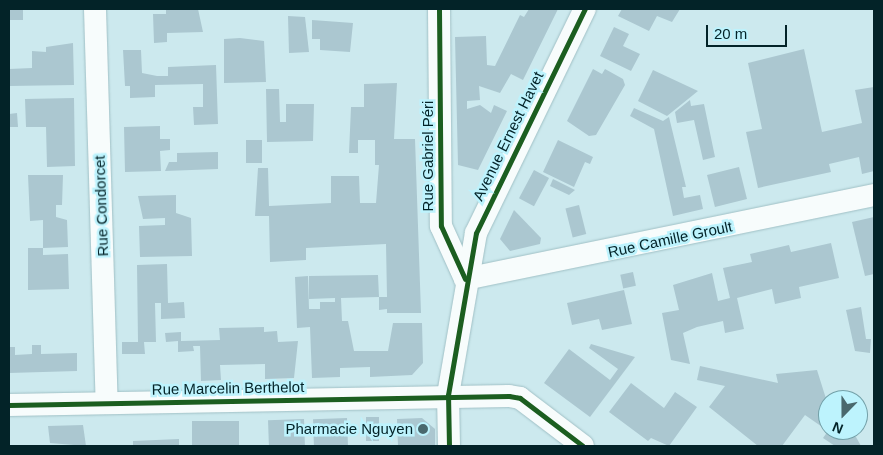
<!DOCTYPE html>
<html>
<head>
<meta charset="utf-8">
<style>
  body { margin:0 }
  #map { position:relative; width:883px; height:455px; overflow:hidden; background:#cce9ee; font-family:Arial,sans-serif }
  div>[style] { position:absolute }
  [style*='--x'] { left:calc(var(--x)*1px); top:calc(var(--y)*1px); width:calc(var(--w)*1px); rotate:calc(var(--a)*1deg) }
  .building>* { inset:0; background:#abc7d0; transform-origin:0 0 }
  .roads { filter:drop-shadow(0 0 1px #a0c0c5) drop-shadow(0 0 1px #a0c0c5) }
  .minor>* { height:22px; margin:-11px; padding:0 11px; transform-origin:11px; border-radius:11px; background:#f7fcfc }
  .cycleway>* { height:5px; margin:-2.5px; padding:0 2.5px; transform-origin:2.5px; border-radius:2.5px; background:#1b5e20 }
  .dots>* { width:14px; height:14px; translate:-50% -50%; box-sizing:border-box; border:2px solid #bdf3fd; border-radius:50% }
  span { translate:-50% -50%; white-space:nowrap; text-align:center; line-height:1.15; -webkit-text-stroke:5px #bdf3fd; paint-order:stroke }
  .street-label { font-size:15px; color:#032328 }
  .poi-label { font-size:15px; color:#032328 }
  .right { translate:-100% -50%; text-align:right }
  .frame { position:absolute; inset:0; border:10px solid #032328; pointer-events:none }
  .north { position:absolute; left:818px; top:390px; width:50px; height:50px; box-sizing:border-box; background:#bdf3fd; border:1px solid #73a0a8; border-radius:50%; rotate:202deg; font-size:14px; font-weight:700; line-height:20px; text-align:center; color:#032328 }
  .north::after { content:''; display:block; margin:auto; width:18px; height:22px; background:#49686d; clip-path:polygon(50% 0,100% 100%,50% 72%,0 100%) }
  .scale { position:absolute; left:706px; top:25px; width:81px; height:22px; box-sizing:border-box; border:2px solid #032328; border-top:0; padding-left:6px; font-size:15px; line-height:18px; white-space:nowrap; color:#032328; -webkit-text-stroke:4px #bdf3fd; paint-order:stroke }
</style>
</head>
<body>
<div id="map">
  <div class="building">
    <i style="left:9px;top:9px;width:14px;height:11px"></i>
    <i style="clip-path:polygon(166px 9px,198px 9px,203px 32px,167px 33px,167px 42px,154px 43px,153px 14px,166px 14px)"></i>
    <i style="clip-path:polygon(529px 9px,558px 9px,523px 80px,511px 74px,500px 93px,479px 86px,480px 100px,467px 101px,467px 109px,480px 105px,491px 113px,494px 105px,507px 111px,478px 170px,458px 165px,455px 37px,486px 36px,487px 65px,495px 66px,520px 15px,524px 17px)"></i>
    <i style="clip-path:polygon(622px 9px,680px 9px,672px 22px,657px 16px,649px 31px,618px 16px)"></i>
    <i style="clip-path:polygon(288px 16px,305px 17px,309px 52px,289px 53px)"></i>
    <i style="clip-path:polygon(312px 20px,353px 23px,350px 52px,320px 50px,320px 39px,312px 39px)"></i>
    <i style="clip-path:polygon(614px 27px,629px 34px,623px 46px,640px 54px,631px 71px,600px 56px)"></i>
    <i style="clip-path:polygon(240px 38px,264px 41px,266px 82px,224px 83px,224px 39px)"></i>
    <i style="clip-path:polygon(73px 43px,74px 85px,9px 86px,9px 69px,32px 68px,32px 51px,46px 52px,46px 47px)"></i>
    <i style="clip-path:polygon(804px 49px,822px 132px,862px 123px,855px 90px,874px 87px,874px 171px,862px 174px,859px 157px,829px 164px,831px 172px,758px 188px,746px 132px,762px 129px,748px 63px)"></i>
    <i style="clip-path:polygon(123px 50px,141px 50px,142px 73px,157px 76px,168px 76px,168px 67px,216px 65px,218px 124px,194px 125px,193px 107px,203px 107px,203px 84px,155px 85px,155px 97px,130px 98px,130px 86px,125px 86px)"></i>
    <i style="clip-path:polygon(593px 69px,602px 74px,605px 69px,623px 79px,625px 85px,596px 135px,589px 136px,567px 121px)"></i>
    <i style="clip-path:polygon(653px 70px,698px 91px,667px 116px,638px 101px)"></i>
    <i style="clip-path:polygon(397px 83px,394px 139px,415px 139px,421px 313px,387px 313px,387px 309px,379px 310px,379px 297px,341px 298px,342px 321px,348px 321px,354px 351px,388px 351px,393px 323px,422px 323px,423px 363px,412px 375px,370px 377px,370px 367px,340px 368px,340px 377px,312px 378px,310px 327px,297px 328px,295px 277px,308px 276px,309px 309px,320px 309px,320px 302px,335px 302px,335px 298px,309px 299px,309px 276px,378px 275px,379px 297px,387px 297px,386px 244px,306px 248px,306px 260px,270px 262px,269px 216px,255px 216px,258px 168px,268px 168px,269px 206px,331px 203px,331px 176px,359px 176px,360px 203px,376px 203px,379px 165px,375px 165px,375px 140px,358px 140px,358px 153px,349px 153px,351px 107px,364px 107px,364px 84px)"></i>
    <i style="clip-path:polygon(266px 89px,279px 89px,280px 122px,286px 122px,286px 104px,314px 104px,313px 141px,267px 142px)"></i>
    <i style="clip-path:polygon(74px 98px,75px 166px,47px 167px,46px 127px,26px 127px,25px 99px)"></i>
    <i style="clip-path:polygon(690px 100px,691px 106px,704px 104px,715px 157px,703px 160px,694px 120px,677px 123px,675px 112px)"></i>
    <i style="clip-path:polygon(634px 108px,663px 121px,669px 117px,686px 187px,682px 187px,684px 198px,700px 195px,703px 209px,673px 216px,654px 129px,630px 116px)"></i>
    <i style="clip-path:polygon(17px 113px,18px 127px,9px 127px,9px 114px)"></i>
    <i style="clip-path:polygon(160px 126px,160px 139px,170px 139px,170px 150px,160px 151px,161px 171px,125px 172px,124px 127px)"></i>
    <i style="left:246px;top:140px;width:16px;height:23px"></i>
    <i style="clip-path:polygon(558px 140px,593px 157px,590px 164px,585px 162px,574px 187px,543px 172px)"></i>
    <i style="clip-path:polygon(218px 152px,218px 169px,165px 171px,169px 162px,177px 162px,177px 153px)"></i>
    <i style="left:739px;top:167px;width:33px;height:33px;rotate:76deg"></i>
    <i style="left:534px;top:170px;width:17px;height:32px;rotate:28deg"></i>
    <i style="clip-path:polygon(28px 175px,63px 175px,62px 205px,56px 205px,56px 217px,67px 220px,68px 247px,43px 248px,43px 255px,68px 254px,69px 289px,28px 290px,28px 248px,43px 248px,43px 220px,30px 221px)"></i>
    <i style="clip-path:polygon(553px 179px,575px 190px,569px 195px,550px 186px)"></i>
    <i style="clip-path:polygon(176px 195px,176px 213px,191px 218px,192px 256px,140px 257px,139px 226px,165px 225px,165px 218px,143px 219px,138px 196px)"></i>
    <i style="left:579px;top:205px;width:30px;height:14px;rotate:76deg"></i>
    <i style="clip-path:polygon(514px 210px,541px 238px,540px 244px,510px 251px,500px 239px)"></i>
    <i style="clip-path:polygon(874px 217px,874px 274px,865px 276px,852px 222px)"></i>
    <i style="clip-path:polygon(831px 243px,839px 278px,799px 287px,801px 298px,775px 304px,772px 289px,737px 298px,744px 329px,725px 333px,723px 321px,697px 327px,683px 333px,690px 364px,671px 360px,662px 313px,679px 310px,673px 285px,712px 273px,718px 301px,730px 298px,723px 268px,752px 262px,750px 254px,789px 245px,791px 252px)"></i>
    <i style="clip-path:polygon(167px 264px,168px 303px,184px 302px,185px 318px,161px 319px,161px 303px,155px 303px,156px 342px,144px 342px,145px 354px,122px 354px,122px 342px,138px 342px,137px 265px)"></i>
    <i style="left:633px;top:272px;width:14px;height:13px;rotate:78deg"></i>
    <i style="clip-path:polygon(624px 290px,632px 324px,602px 330px,599px 319px,572px 325px,567px 303px)"></i>
    <i style="clip-path:polygon(861px 307px,866px 339px,871px 339px,870px 353px,855px 351px,846px 310px)"></i>
    <i style="clip-path:polygon(264px 327px,264px 332px,277px 331px,278px 342px,298px 341px,294px 378px,265px 379px,265px 364px,220px 365px,221px 380px,201px 381px,200px 346px,193px 346px,194px 351px,178px 352px,178px 341px,166px 342px,165px 333px,181px 332px,181px 341px,220px 340px,219px 328px)"></i>
    <i style="clip-path:polygon(591px 344px,635px 357px,590px 417px,544px 383px,569px 349px,610px 380px,618px 369px,589px 348px)"></i>
    <i style="clip-path:polygon(32px 345px,41px 345px,41px 354px,77px 353px,77px 371px,9px 373px,9px 347px,15px 347px,15px 355px,32px 354px)"></i>
    <i style="clip-path:polygon(700px 366px,778px 383px,776px 374px,817px 370px,828px 405px,828px 430px,856px 437px,861px 446px,835px 446px,823px 438px,828px 431px,805px 415px,782px 446px,758px 446px,709px 407px,725px 386px,697px 380px)"></i>
    <i style="clip-path:polygon(631px 383px,664px 408px,675px 392px,697px 407px,669px 446px,651px 438px,648px 441px,609px 412px)"></i>
    <i style="left:366px;top:417px;width:13px;height:24px"></i>
    <i style="left:347px;top:418px;width:28px;height:34px;rotate:88deg"></i>
    <i style="clip-path:polygon(422px 418px,435px 429px,435px 446px,398px 446px,397px 419px)"></i>
    <i style="left:304px;top:419px;width:27px;height:36px;rotate:88deg"></i>
    <i style="left:239px;top:421px;width:25px;height:47px;rotate:90deg"></i>
    <i style="clip-path:polygon(83px 425px,86px 446px,50px 443px,48px 426px)"></i>
    <i style="clip-path:polygon(179px 439px,179px 446px,133px 446px,133px 441px)"></i>
  </div>
  <div class="roads">
    <div class="minor">
      <i style="--x:95;--y:9;--w:394;--a:88.3"></i>
      <i style="--x:439;--y:9;--w:217;--a:89.5"></i>
      <i style="--x:441;--y:226;--w:58;--a:65.6"></i>
      <i style="--x:465;--y:279;--w:418;--a:-11.6"></i>
      <i style="--x:9;--y:405;--w:500;--a:-1.03"></i>
      <i style="--x:509;--y:396;--w:11;--a:10"></i>
      <i style="--x:520;--y:398;--w:79;--a:37.3"></i>
      <i style="--x:449;--y:446;--w:51;--a:-91.1"></i>
      <i style="--x:448;--y:395;--w:164;--a:-80.2"></i>
      <i style="--x:476;--y:233;--w:249;--a:-64.1"></i>
    </div>
  </div>
  <div class="cycleway">
    <i style="--x:439;--y:9;--w:217;--a:89.5"></i>
    <i style="--x:441;--y:226;--w:58;--a:65.6"></i>
    <i style="--x:9;--y:405;--w:500;--a:-1.03"></i>
    <i style="--x:509;--y:396;--w:11;--a:10"></i>
    <i style="--x:520;--y:398;--w:79;--a:37.3"></i>
    <i style="--x:449;--y:446;--w:51;--a:-91.1"></i>
    <i style="--x:448;--y:395;--w:164;--a:-80.2"></i>
    <i style="--x:476;--y:233;--w:249;--a:-64.1"></i>
  </div>
  <div class="dots">
    <i style="left:423px;top:429px;background:#49686d"></i>
  </div>
  <div class="street-label">
    <span style="left:508px;top:136px;rotate:-64deg">Avenue Ernest Havet</span>
    <span style="left:428px;top:156px;rotate:-90deg">Rue Gabriel Péri</span>
    <span style="left:101px;top:206px;rotate:-92deg">Rue Condorcet</span>
    <span style="left:670px;top:239px;rotate:-12deg">Rue Camille Groult</span>
    <span style="left:228px;top:388px;rotate:-1deg">Rue Marcelin Berthelot</span>
  </div>
  <div class="poi-label">
    <span class="right" style="left:413px;top:429px">Pharmacie Nguyen</span>
  </div>
  <div class="frame"></div>
  <div class="north">N</div>
  <div class="scale">20 m</div>
</div>
</body>
</html>
